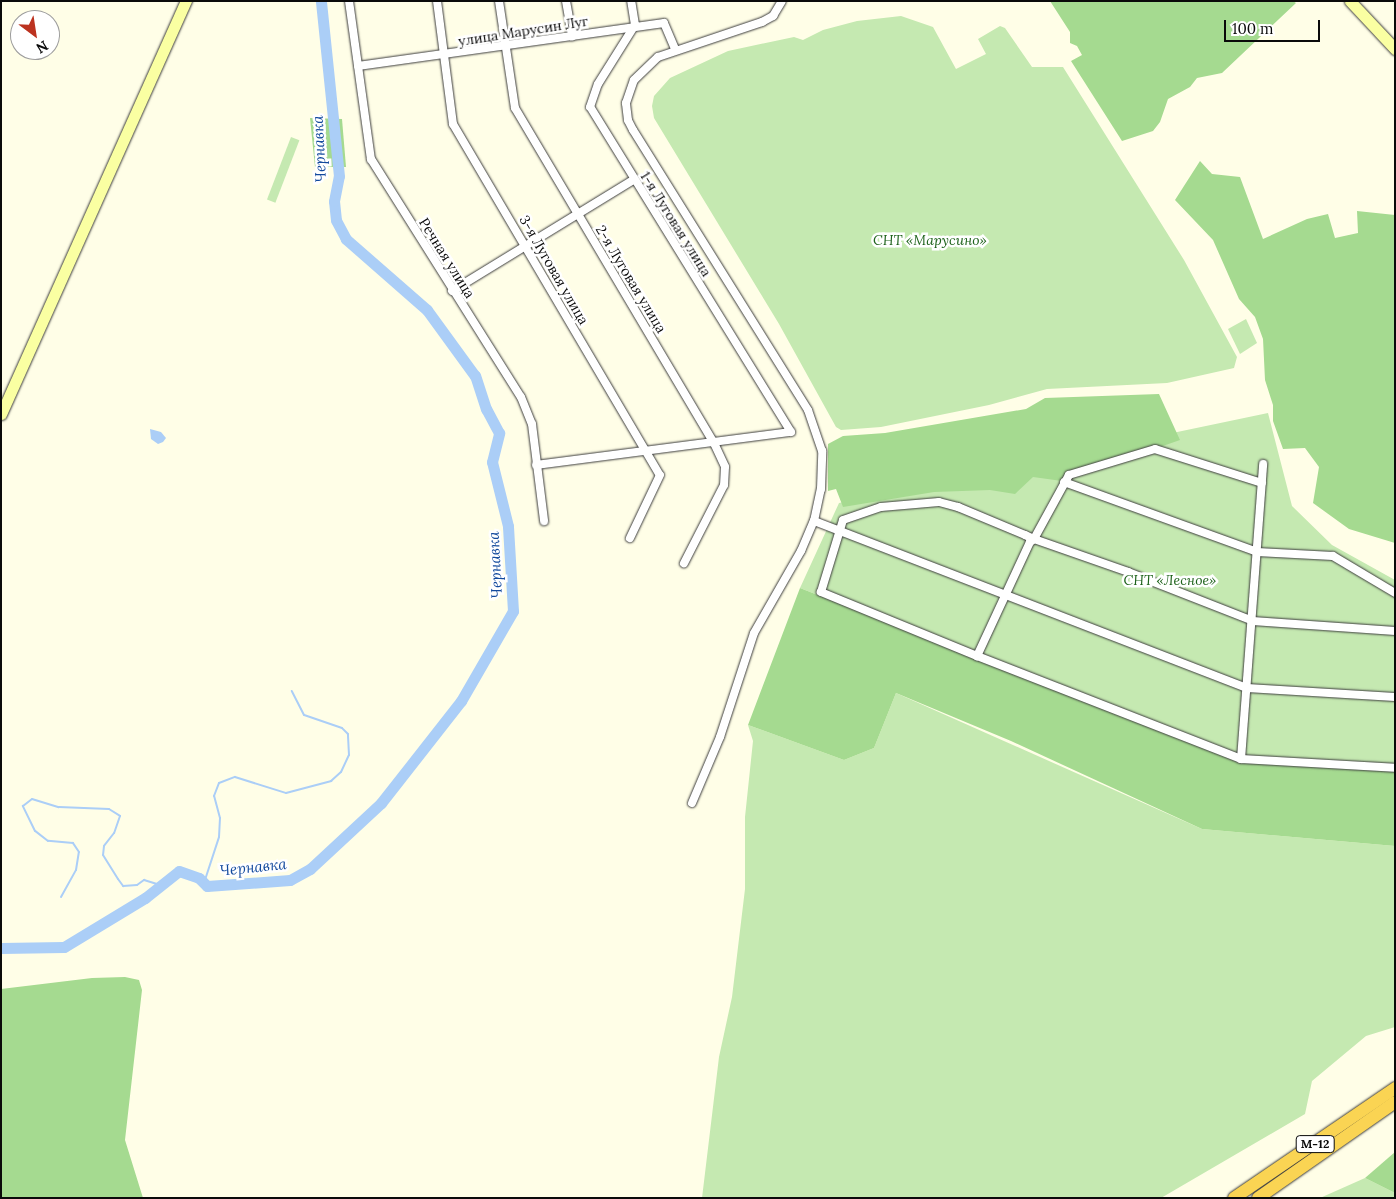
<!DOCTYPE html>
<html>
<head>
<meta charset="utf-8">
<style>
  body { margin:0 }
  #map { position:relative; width:1396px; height:1199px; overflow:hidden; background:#fffee7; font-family:Lora,serif }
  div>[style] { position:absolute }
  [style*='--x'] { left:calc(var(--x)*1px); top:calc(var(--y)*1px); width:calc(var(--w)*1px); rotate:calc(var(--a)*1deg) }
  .green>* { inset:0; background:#c5e9b1; transform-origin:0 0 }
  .forest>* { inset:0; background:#a5da90 }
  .water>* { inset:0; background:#abcef7 }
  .stream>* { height:2px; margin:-1px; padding:0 1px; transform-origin:1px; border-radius:1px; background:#abcef7 }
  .river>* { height:11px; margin:-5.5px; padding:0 5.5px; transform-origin:5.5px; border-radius:5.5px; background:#abcef7 }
  .roads { filter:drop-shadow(0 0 1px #3d3d3d) drop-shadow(0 0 1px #3d3d3d) }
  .minor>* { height:8px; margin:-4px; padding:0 4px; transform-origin:4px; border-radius:4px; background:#fff }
  .secondary>* { height:11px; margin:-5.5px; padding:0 5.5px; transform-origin:5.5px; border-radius:5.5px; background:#faffa2 }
  .trunk>* { height:12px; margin:-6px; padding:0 6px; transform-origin:6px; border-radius:6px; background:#fad453 }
  span { translate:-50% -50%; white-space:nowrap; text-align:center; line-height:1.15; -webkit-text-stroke:5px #fff; paint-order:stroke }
  .shield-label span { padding:1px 4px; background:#fff; border:1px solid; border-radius:4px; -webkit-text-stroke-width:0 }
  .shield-label { font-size:12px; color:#0a0a0a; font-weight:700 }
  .street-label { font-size:14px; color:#0a0a0a }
  .park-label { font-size:14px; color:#1d621a; font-style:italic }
  .water-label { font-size:15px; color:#12499d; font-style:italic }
  .frame { position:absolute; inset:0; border:2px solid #0a0a0a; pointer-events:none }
  .north { position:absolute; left:10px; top:10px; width:50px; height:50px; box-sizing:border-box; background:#fff; border:1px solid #9d9d9d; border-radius:50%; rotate:149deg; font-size:14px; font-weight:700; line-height:20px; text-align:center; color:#0a0a0a }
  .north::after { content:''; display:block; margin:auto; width:18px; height:22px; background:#bc3320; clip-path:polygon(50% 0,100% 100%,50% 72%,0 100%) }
  .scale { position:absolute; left:1224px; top:20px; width:96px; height:22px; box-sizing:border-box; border:2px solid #0a0a0a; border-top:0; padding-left:6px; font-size:15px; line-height:18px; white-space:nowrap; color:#0a0a0a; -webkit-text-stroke:4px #fff; paint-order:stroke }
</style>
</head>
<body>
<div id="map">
  <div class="green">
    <i style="clip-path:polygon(901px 16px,933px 27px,956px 69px,986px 54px,978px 39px,1000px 26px,1005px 28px,1032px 67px,1063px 67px,1184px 260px,1237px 357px,1234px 368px,1167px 383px,1047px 389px,989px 405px,881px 427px,841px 430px,836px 427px,779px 324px,654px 118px,652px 106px,654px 96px,670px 78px,728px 51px,794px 37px,803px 40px,823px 30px,857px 21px)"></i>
    <i style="left:291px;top:137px;width:9px;height:67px;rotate:21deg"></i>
    <i style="clip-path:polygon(1246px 319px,1257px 343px,1240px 354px,1228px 329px)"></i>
    <i style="clip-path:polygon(1268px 413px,1292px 506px,1332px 545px,1395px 580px,1395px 771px,1235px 759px,800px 588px,839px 503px)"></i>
    <i style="clip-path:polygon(896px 693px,1202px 829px,1395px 846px,1395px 1027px,1366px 1036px,1312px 1081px,1305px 1114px,1161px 1198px,702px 1198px,719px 1057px,732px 997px,745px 889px,745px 817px,753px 741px,748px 725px,844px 760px,874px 748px)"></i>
    <i style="clip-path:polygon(1365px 1178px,1395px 1193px,1395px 1198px,1320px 1198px)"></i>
  </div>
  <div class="forest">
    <i style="clip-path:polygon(1050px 1px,1293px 1px,1296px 3px,1222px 73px,1197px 78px,1190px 87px,1168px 99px,1160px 122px,1153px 131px,1122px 141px,1071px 61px,1082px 55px,1077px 46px,1070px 43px,1070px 32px)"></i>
    <i style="clip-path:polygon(310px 118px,342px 119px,346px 167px,315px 167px)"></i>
    <i style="clip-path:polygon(1200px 161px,1212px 174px,1240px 177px,1263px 239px,1307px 219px,1328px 214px,1335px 238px,1358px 233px,1357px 211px,1395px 215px,1395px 543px,1349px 529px,1313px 503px,1319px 467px,1305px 448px,1283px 449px,1273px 421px,1273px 405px,1265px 380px,1263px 339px,1255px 317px,1239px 299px,1213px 240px,1175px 200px)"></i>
    <i style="clip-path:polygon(1159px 394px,1180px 440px,1062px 481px,1033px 477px,1015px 494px,990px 490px,934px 492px,843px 507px,836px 489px,828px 491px,828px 444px,843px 436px,885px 433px,1026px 409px,1045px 398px)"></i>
    <i style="clip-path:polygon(800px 588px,1235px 759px,1395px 771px,1395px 846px,1202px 829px,1011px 741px,896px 693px,874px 748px,844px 760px,748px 725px)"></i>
    <i style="clip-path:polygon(125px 977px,139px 980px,142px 990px,125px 1140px,143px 1198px,1px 1198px,1px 989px,92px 978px)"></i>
    <i style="clip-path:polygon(1395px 1152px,1395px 1193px,1365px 1178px)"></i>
  </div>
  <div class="water">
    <i style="clip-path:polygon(150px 429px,161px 432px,166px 438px,163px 442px,158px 444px,151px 439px)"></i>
  </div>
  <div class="stream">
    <i style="--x:204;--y:883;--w:48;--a:-71.9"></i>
    <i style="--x:219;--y:837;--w:19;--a:-87"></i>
    <i style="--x:220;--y:818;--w:23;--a:-105"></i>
    <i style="--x:214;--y:796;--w:14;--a:-69"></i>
    <i style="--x:219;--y:783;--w:17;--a:-21"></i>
    <i style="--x:235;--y:777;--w:53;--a:17.4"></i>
    <i style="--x:286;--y:793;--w:47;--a:-14.9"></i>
    <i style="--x:331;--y:781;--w:13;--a:-42"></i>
    <i style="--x:341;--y:772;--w:19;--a:-65"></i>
    <i style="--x:349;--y:755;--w:21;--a:-93"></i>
    <i style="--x:348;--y:734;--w:8;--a:-135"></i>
    <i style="--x:342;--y:728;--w:40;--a:-161.1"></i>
    <i style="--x:304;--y:715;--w:27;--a:-117"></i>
    <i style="--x:61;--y:897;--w:31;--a:-61"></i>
    <i style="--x:76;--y:870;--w:18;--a:-81"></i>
    <i style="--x:79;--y:852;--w:11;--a:-124"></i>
    <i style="--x:73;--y:843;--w:25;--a:-175"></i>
    <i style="--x:48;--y:841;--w:16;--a:-142"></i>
    <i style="--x:35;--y:831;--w:28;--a:-116"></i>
    <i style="--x:23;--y:806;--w:11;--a:-38"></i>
    <i style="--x:32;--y:799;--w:28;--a:17"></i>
    <i style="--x:59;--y:807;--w:50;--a:2.3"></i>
    <i style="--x:109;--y:809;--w:13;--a:32"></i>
    <i style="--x:120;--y:816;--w:18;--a:109"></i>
    <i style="--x:114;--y:833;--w:16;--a:128"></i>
    <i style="--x:104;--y:846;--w:9;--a:96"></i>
    <i style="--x:103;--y:855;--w:28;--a:58"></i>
    <i style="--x:118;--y:879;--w:9;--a:54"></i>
    <i style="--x:123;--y:886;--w:14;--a:-4"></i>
    <i style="--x:137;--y:885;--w:9;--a:-36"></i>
    <i style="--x:144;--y:880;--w:17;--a:17"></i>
  </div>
  <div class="river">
    <i style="--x:1;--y:948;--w:63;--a:-0.9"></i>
    <i style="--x:64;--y:947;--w:95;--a:-31.2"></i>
    <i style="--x:145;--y:898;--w:43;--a:-38.5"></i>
    <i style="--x:179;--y:871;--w:21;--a:19"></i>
    <i style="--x:199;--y:878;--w:11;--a:45"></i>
    <i style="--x:207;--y:886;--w:83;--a:-4.1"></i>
    <i style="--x:290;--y:880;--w:23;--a:-29"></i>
    <i style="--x:310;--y:869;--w:97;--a:-42.9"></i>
    <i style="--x:381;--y:803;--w:130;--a:-51.9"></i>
    <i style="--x:461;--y:701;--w:104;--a:-60"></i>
    <i style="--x:513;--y:611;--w:85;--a:-93.4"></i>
    <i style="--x:508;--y:526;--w:66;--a:-104"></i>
    <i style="--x:492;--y:462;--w:30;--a:-76"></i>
    <i style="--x:499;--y:433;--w:27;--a:-118"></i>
    <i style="--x:486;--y:409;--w:35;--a:-108"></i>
    <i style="--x:475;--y:376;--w:82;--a:-126"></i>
    <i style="--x:427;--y:310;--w:108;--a:-138.8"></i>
    <i style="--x:346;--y:239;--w:21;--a:-118"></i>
    <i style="--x:336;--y:220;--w:19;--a:-96"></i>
    <i style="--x:334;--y:201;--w:25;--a:-79"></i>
    <i style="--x:339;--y:176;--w:176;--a:-95.9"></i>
  </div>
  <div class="roads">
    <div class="minor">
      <i style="--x:349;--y:1;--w:160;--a:82.1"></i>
      <i style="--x:371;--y:159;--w:281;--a:57.8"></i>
      <i style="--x:521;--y:397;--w:29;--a:68"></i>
      <i style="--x:532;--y:424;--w:98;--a:82.9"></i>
      <i style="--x:437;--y:1;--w:124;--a:82.6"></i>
      <i style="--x:453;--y:124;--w:407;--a:59.5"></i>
      <i style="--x:660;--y:475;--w:70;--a:115.5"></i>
      <i style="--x:499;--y:1;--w:108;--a:81.5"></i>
      <i style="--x:515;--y:108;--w:390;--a:59.3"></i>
      <i style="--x:714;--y:443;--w:26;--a:65"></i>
      <i style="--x:725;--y:467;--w:18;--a:93"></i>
      <i style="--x:724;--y:485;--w:88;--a:117.1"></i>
      <i style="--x:566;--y:1;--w:36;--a:80"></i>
      <i style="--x:358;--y:66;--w:309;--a:-8"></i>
      <i style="--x:664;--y:23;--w:28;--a:67"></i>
      <i style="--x:452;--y:291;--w:212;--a:-31.5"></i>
      <i style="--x:536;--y:465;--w:257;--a:-7.4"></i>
      <i style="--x:791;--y:432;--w:382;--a:-121.7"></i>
      <i style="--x:590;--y:107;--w:24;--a:-71"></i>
      <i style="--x:598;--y:84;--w:70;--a:-57.9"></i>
      <i style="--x:635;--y:25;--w:24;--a:-99"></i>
      <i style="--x:1064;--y:482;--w:205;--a:19.9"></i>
      <i style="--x:1257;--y:552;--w:76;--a:3"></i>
      <i style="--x:1333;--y:556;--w:72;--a:30.8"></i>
      <i style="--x:1262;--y:483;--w:112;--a:-162.4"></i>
      <i style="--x:1155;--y:449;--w:90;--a:163.2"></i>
      <i style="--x:1069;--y:475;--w:73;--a:118.7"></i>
      <i style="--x:1034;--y:539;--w:5;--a:143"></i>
      <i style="--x:1030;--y:542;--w:126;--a:114.9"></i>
      <i style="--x:977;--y:656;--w:169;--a:-157.7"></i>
      <i style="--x:821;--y:592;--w:75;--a:-73"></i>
      <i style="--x:843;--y:520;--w:40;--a:-18.9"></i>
      <i style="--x:881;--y:507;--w:58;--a:-4.9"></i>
      <i style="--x:939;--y:502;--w:20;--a:15"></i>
      <i style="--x:958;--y:507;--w:73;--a:22.7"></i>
      <i style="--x:1025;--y:535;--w:10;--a:24"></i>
      <i style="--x:1034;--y:539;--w:100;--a:19.3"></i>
      <i style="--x:1128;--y:572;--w:134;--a:21.4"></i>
      <i style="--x:1253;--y:621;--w:142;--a:4"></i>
      <i style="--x:814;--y:521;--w:464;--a:21.1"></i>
      <i style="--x:1247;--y:688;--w:148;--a:3.5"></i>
      <i style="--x:977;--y:656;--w:283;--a:21.3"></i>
      <i style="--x:1241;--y:759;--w:154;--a:3.3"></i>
      <i style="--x:1241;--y:759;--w:296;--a:-85.7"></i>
      <i style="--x:692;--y:803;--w:72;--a:-67"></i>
      <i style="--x:720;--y:737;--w:109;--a:-71.9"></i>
      <i style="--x:754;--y:633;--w:95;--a:-60.2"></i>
      <i style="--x:801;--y:551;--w:33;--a:-67"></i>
      <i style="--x:814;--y:521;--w:33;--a:-78"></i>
      <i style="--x:821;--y:489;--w:38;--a:-88"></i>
      <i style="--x:822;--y:451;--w:43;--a:-108.9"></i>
      <i style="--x:808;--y:410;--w:330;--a:-122"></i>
      <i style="--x:633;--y:130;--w:11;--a:-117"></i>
      <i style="--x:628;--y:120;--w:17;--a:-97"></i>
      <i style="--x:626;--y:103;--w:24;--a:-71"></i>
      <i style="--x:634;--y:80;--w:33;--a:-44"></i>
      <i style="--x:658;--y:57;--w:110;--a:-18.6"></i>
      <i style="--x:762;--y:22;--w:13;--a:-29"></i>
      <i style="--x:773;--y:16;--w:17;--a:-59"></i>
    </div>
    <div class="secondary">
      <i style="--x:1350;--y:1;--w:66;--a:46.8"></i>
      <i style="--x:1;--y:414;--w:453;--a:-65.9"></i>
    </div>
    <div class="trunk">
      <i style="--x:1234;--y:1198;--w:195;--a:-34.3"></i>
      <i style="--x:1258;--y:1198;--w:167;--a:-35"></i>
    </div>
  </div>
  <div class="shield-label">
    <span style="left:1315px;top:1144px">М-12</span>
  </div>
  <div class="street-label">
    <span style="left:523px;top:31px;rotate:-9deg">улица Марусин Луг</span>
    <span style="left:676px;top:224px;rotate:58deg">1-я Луговая улица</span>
    <span style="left:447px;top:258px;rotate:58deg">Речная улица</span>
    <span style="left:554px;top:270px;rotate:60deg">3-я Луговая улица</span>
    <span style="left:631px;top:279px;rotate:59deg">2-я Луговая улица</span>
  </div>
  <div class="park-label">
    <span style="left:930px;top:240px">СНТ «Марусино»</span>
    <span style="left:1170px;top:580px">СНТ «Лесное»</span>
  </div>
  <div class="water-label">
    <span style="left:319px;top:149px;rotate:-93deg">Чернавка</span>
    <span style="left:495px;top:565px;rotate:-93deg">Чернавка</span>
    <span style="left:253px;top:867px;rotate:-6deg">Чернавка</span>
  </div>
  <div class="frame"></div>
  <div class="north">N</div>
  <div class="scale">100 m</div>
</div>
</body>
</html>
